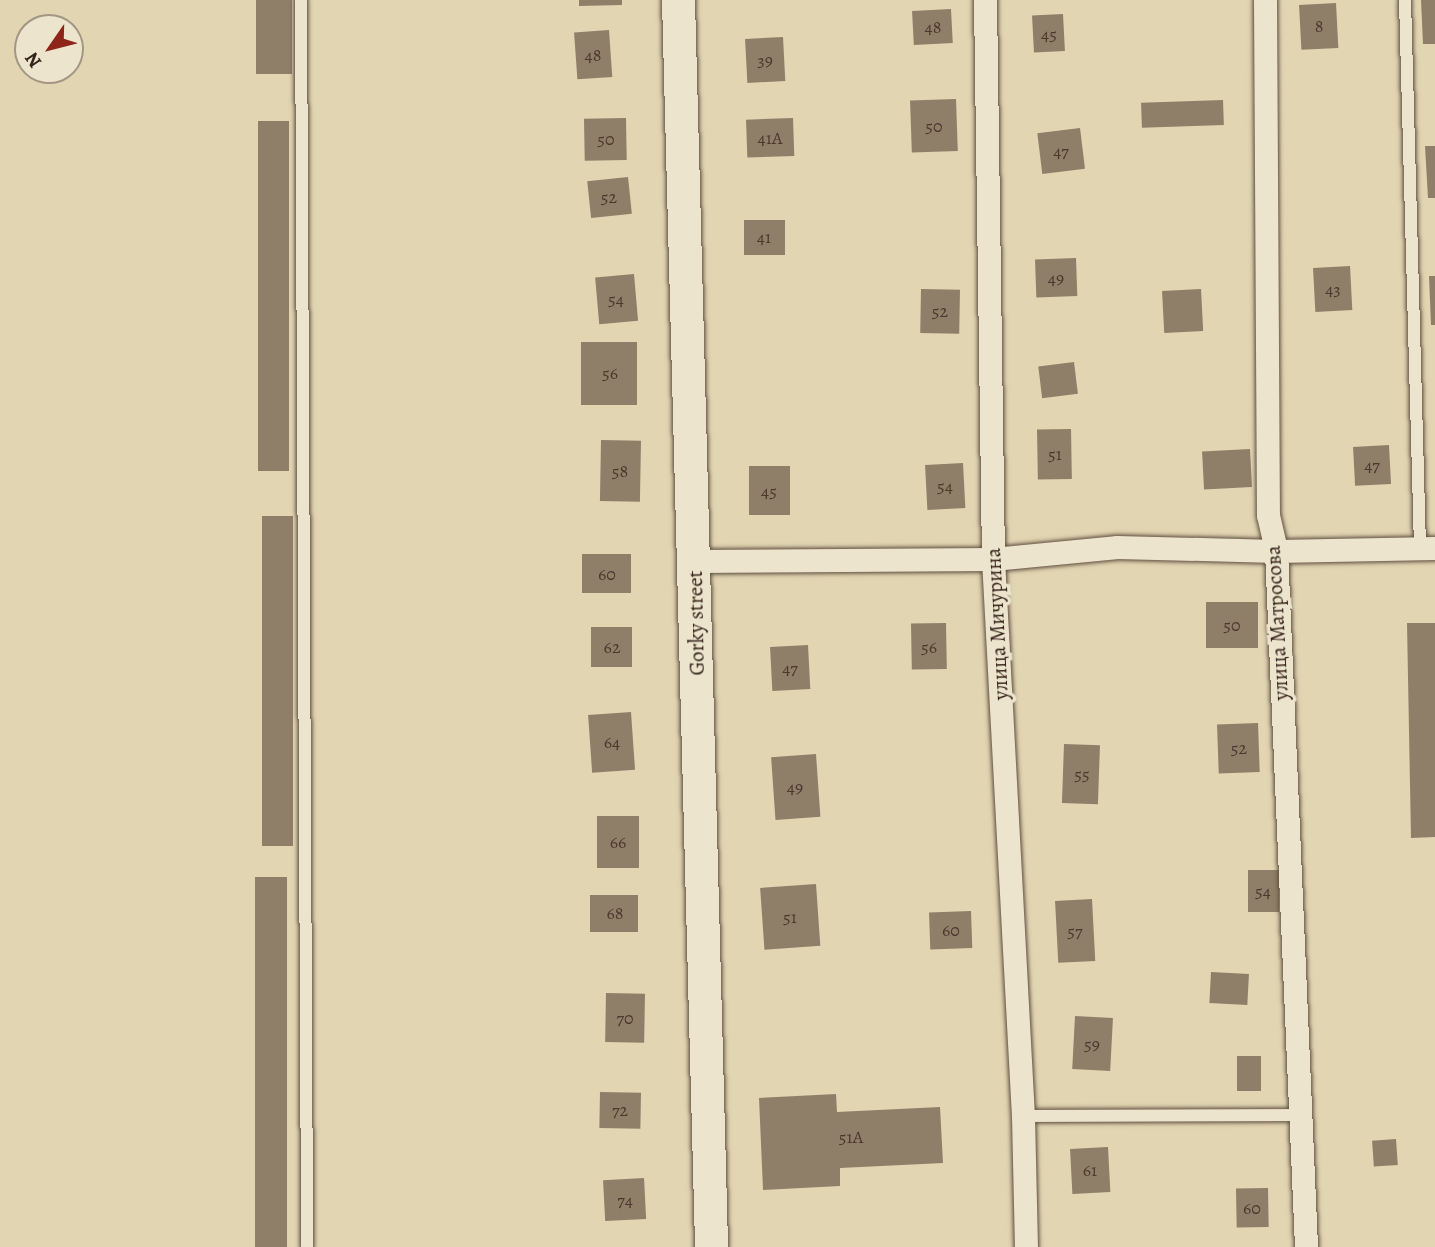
<!DOCTYPE html>
<html>
<head>
<meta charset="utf-8">
<style>
  body { margin:0 }
  #map { position:relative; width:1435px; height:1247px; overflow:hidden; background:#e2d5b2; font-family:Alegreya,serif }
  div>[style] { position:absolute }
  [style*='--x'] { left:calc(var(--x)*1px); top:calc(var(--y)*1px); width:calc(var(--w)*1px); rotate:calc(var(--a)*1deg) }
  .building>* { inset:0; background:#8f7f69; transform-origin:0 0 }
  .roads { filter:drop-shadow(0 0 2px #604f40) drop-shadow(0 0 2px #604f40) }
  .lane>* { height:12px; margin:-6px; padding:0 6px; transform-origin:6px; border-radius:6px; background:#ece4cd }
  .street>* { height:23px; margin:-11.5px; padding:0 11.5px; transform-origin:11.5px; border-radius:11.5px; background:#ece4cd }
  .secondary>* { height:33px; margin:-16.5px; padding:0 16.5px; transform-origin:16.5px; border-radius:16.5px; background:#ece4cd }
  span { translate:-50% -50%; white-space:nowrap; text-align:center; line-height:1.15; -webkit-text-stroke:7px #ece4cd; paint-order:stroke }
  .number-label { font-size:18px; color:#4c392e }
  .number-label span { -webkit-text-stroke-width:0 }
  .street-label { font-size:21px; color:#35221a }
  .north { position:absolute; left:14px; top:14px; width:70px; height:70px; box-sizing:border-box; background:#ece4cd; border:2px solid #a39685; border-radius:50%; rotate:235deg; font-size:19px; font-weight:700; line-height:28px; text-align:center; color:#35221a }
  .north::after { content:''; display:block; margin:auto; width:24px; height:32px; background:#8f2418; clip-path:polygon(50% 0,100% 100%,50% 72%,0 100%) }
</style>
</head>
<body>
<div id="map">
  <div class="building">
    <i style="left:256px;top:0;width:36px;height:74px"></i>
    <i style="clip-path:polygon(579px 0,622px 0,622px 5px,579px 6px)"></i>
    <i style="clip-path:polygon(1421px 0,1435px 0,1435px 44px,1423px 44px)"></i>
    <i style="left:1336px;top:3px;width:45px;height:37px;rotate:87deg"></i>
    <i style="left:951px;top:9px;width:34px;height:39px;rotate:87deg"></i>
    <i style="left:1063px;top:14px;width:37px;height:31px;rotate:87deg"></i>
    <i style="left:609px;top:30px;width:47px;height:35px;rotate:86deg"></i>
    <i style="left:783px;top:37px;width:44px;height:38px;rotate:87deg"></i>
    <i style="left:956px;top:99px;width:52px;height:46px;rotate:88deg"></i>
    <i style="left:1223px;top:100px;width:25px;height:82px;rotate:88deg"></i>
    <i style="left:626px;top:118px;width:42px;height:42px;rotate:89deg"></i>
    <i style="left:793px;top:118px;width:38px;height:47px;rotate:88deg"></i>
    <i style="left:258px;top:121px;width:31px;height:350px"></i>
    <i style="left:1080px;top:128px;width:41px;height:43px;rotate:83deg"></i>
    <i style="clip-path:polygon(1425px 146px,1435px 146px,1435px 198px,1428px 198px)"></i>
    <i style="left:628px;top:177px;width:37px;height:41px;rotate:84deg"></i>
    <i style="left:744px;top:220px;width:41px;height:35px"></i>
    <i style="left:1076px;top:258px;width:38px;height:41px;rotate:88deg"></i>
    <i style="left:1350px;top:266px;width:44px;height:37px;rotate:87deg"></i>
    <i style="left:634px;top:274px;width:47px;height:39px;rotate:85deg"></i>
    <i style="clip-path:polygon(1429px 276px,1435px 276px,1435px 325px,1431px 325px)"></i>
    <i style="left:921px;top:289px;width:39px;height:44px;rotate:1deg"></i>
    <i style="left:1201px;top:289px;width:42px;height:39px;rotate:87deg"></i>
    <i style="left:581px;top:342px;width:56px;height:63px"></i>
    <i style="left:1074px;top:362px;width:32px;height:36px;rotate:83deg"></i>
    <i style="left:1071px;top:429px;width:50px;height:34px;rotate:89deg"></i>
    <i style="left:601px;top:440px;width:40px;height:61px;rotate:1deg"></i>
    <i style="left:1389px;top:445px;width:39px;height:36px;rotate:87deg"></i>
    <i style="left:1250px;top:449px;width:38px;height:48px;rotate:87deg"></i>
    <i style="left:963px;top:463px;width:45px;height:38px;rotate:87deg"></i>
    <i style="left:749px;top:466px;width:41px;height:49px"></i>
    <i style="left:262px;top:516px;width:31px;height:330px"></i>
    <i style="left:582px;top:554px;width:49px;height:39px"></i>
    <i style="left:1206px;top:602px;width:52px;height:46px"></i>
    <i style="left:946px;top:623px;width:46px;height:35px;rotate:89deg"></i>
    <i style="clip-path:polygon(1407px 623px,1435px 623px,1435px 837px,1411px 838px)"></i>
    <i style="left:591px;top:627px;width:41px;height:40px"></i>
    <i style="left:808px;top:645px;width:44px;height:38px;rotate:87deg"></i>
    <i style="left:631px;top:712px;width:58px;height:43px;rotate:86deg"></i>
    <i style="left:1258px;top:723px;width:49px;height:41px;rotate:88deg"></i>
    <i style="left:1064px;top:744px;width:36px;height:59px;rotate:2deg"></i>
    <i style="left:816px;top:754px;width:63px;height:45px;rotate:86deg"></i>
    <i style="left:597px;top:816px;width:42px;height:52px"></i>
    <i style="left:1248px;top:870px;width:31px;height:42px"></i>
    <i style="left:255px;top:877px;width:32px;height:370px"></i>
    <i style="left:816px;top:884px;width:62px;height:56px;rotate:86deg"></i>
    <i style="left:590px;top:895px;width:48px;height:37px"></i>
    <i style="left:1092px;top:899px;width:62px;height:37px;rotate:87deg"></i>
    <i style="left:971px;top:911px;width:37px;height:42px;rotate:88deg"></i>
    <i style="left:1211px;top:972px;width:38px;height:31px;rotate:3deg"></i>
    <i style="left:606px;top:993px;width:39px;height:49px;rotate:1deg"></i>
    <i style="left:1075px;top:1016px;width:38px;height:53px;rotate:3deg"></i>
    <i style="left:1237px;top:1056px;width:24px;height:35px"></i>
    <i style="left:600px;top:1092px;width:41px;height:36px;rotate:1deg"></i>
    <i style="clip-path:polygon(836px 1094px,837px 1112px,940px 1107px,943px 1163px,840px 1168px,840px 1186px,763px 1190px,759px 1098px)"></i>
    <i style="left:1396px;top:1139px;width:26px;height:24px;rotate:86deg"></i>
    <i style="left:1108px;top:1147px;width:45px;height:38px;rotate:87deg"></i>
    <i style="left:644px;top:1178px;width:41px;height:41px;rotate:87deg"></i>
    <i style="left:1268px;top:1188px;width:39px;height:32px;rotate:89deg"></i>
  </div>
  <div class="roads">
    <div class="lane">
      <i style="--x:301;--y:0;--w:1247;--a:89.72"></i>
      <i style="--x:1405;--y:0;--w:548;--a:88.43"></i>
      <i style="--x:1023;--y:1116;--w:277;--a:-0.2"></i>
    </div>
    <div class="street">
      <i style="--x:985;--y:0;--w:559;--a:89.18"></i>
      <i style="--x:993;--y:559;--w:558;--a:86.92"></i>
      <i style="--x:1023;--y:1116;--w:131;--a:88.7"></i>
      <i style="--x:1265;--y:0;--w:515;--a:89.67"></i>
      <i style="--x:1268;--y:515;--w:37;--a:77"></i>
      <i style="--x:1276;--y:551;--w:697;--a:87.53"></i>
      <i style="--x:695;--y:561;--w:298;--a:-0.4"></i>
      <i style="--x:993;--y:559;--w:125;--a:-5.5"></i>
      <i style="--x:1117;--y:547;--w:159;--a:1.4"></i>
      <i style="--x:1276;--y:551;--w:159;--a:-1.1"></i>
    </div>
    <div class="secondary">
      <i style="--x:678;--y:0;--w:1247;--a:88.48"></i>
    </div>
  </div>
  <div class="number-label">
    <span style="left:1319px;top:26px">8</span>
    <span style="left:933px;top:27px">48</span>
    <span style="left:1049px;top:34px">45</span>
    <span style="left:593px;top:55px">48</span>
    <span style="left:765px;top:60px">39</span>
    <span style="left:934px;top:126px">50</span>
    <span style="left:770px;top:138px">41А</span>
    <span style="left:606px;top:139px">50</span>
    <span style="left:1061px;top:151px">47</span>
    <span style="left:609px;top:197px">52</span>
    <span style="left:764px;top:237px">41</span>
    <span style="left:1056px;top:278px">49</span>
    <span style="left:1333px;top:289px">43</span>
    <span style="left:616px;top:299px">54</span>
    <span style="left:940px;top:311px">52</span>
    <span style="left:610px;top:373px">56</span>
    <span style="left:1055px;top:454px">51</span>
    <span style="left:1372px;top:465px">47</span>
    <span style="left:620px;top:471px">58</span>
    <span style="left:945px;top:486px">54</span>
    <span style="left:769px;top:491px">45</span>
    <span style="left:607px;top:574px">60</span>
    <span style="left:1232px;top:625px">50</span>
    <span style="left:612px;top:647px">62</span>
    <span style="left:929px;top:647px">56</span>
    <span style="left:790px;top:668px">47</span>
    <span style="left:612px;top:742px">64</span>
    <span style="left:1239px;top:748px">52</span>
    <span style="left:1082px;top:774px">55</span>
    <span style="left:795px;top:787px">49</span>
    <span style="left:618px;top:842px">66</span>
    <span style="left:1263px;top:891px">54</span>
    <span style="left:615px;top:913px">68</span>
    <span style="left:790px;top:917px">51</span>
    <span style="left:951px;top:930px">60</span>
    <span style="left:1075px;top:931px">57</span>
    <span style="left:625px;top:1018px">70</span>
    <span style="left:1092px;top:1044px">59</span>
    <span style="left:620px;top:1110px">72</span>
    <span style="left:851px;top:1137px">51А</span>
    <span style="left:1090px;top:1170px">61</span>
    <span style="left:625px;top:1200px">74</span>
    <span style="left:1252px;top:1208px">60</span>
  </div>
  <div class="street-label">
    <span style="left:696px;top:623px;rotate:-91deg">Gorky street</span>
    <span style="left:1277px;top:623px;rotate:-93deg">улица Матросова</span>
    <span style="left:997px;top:624px;rotate:-93deg">улица Мичурина</span>
  </div>
  <div class="north">N</div>
</div>
</body>
</html>
